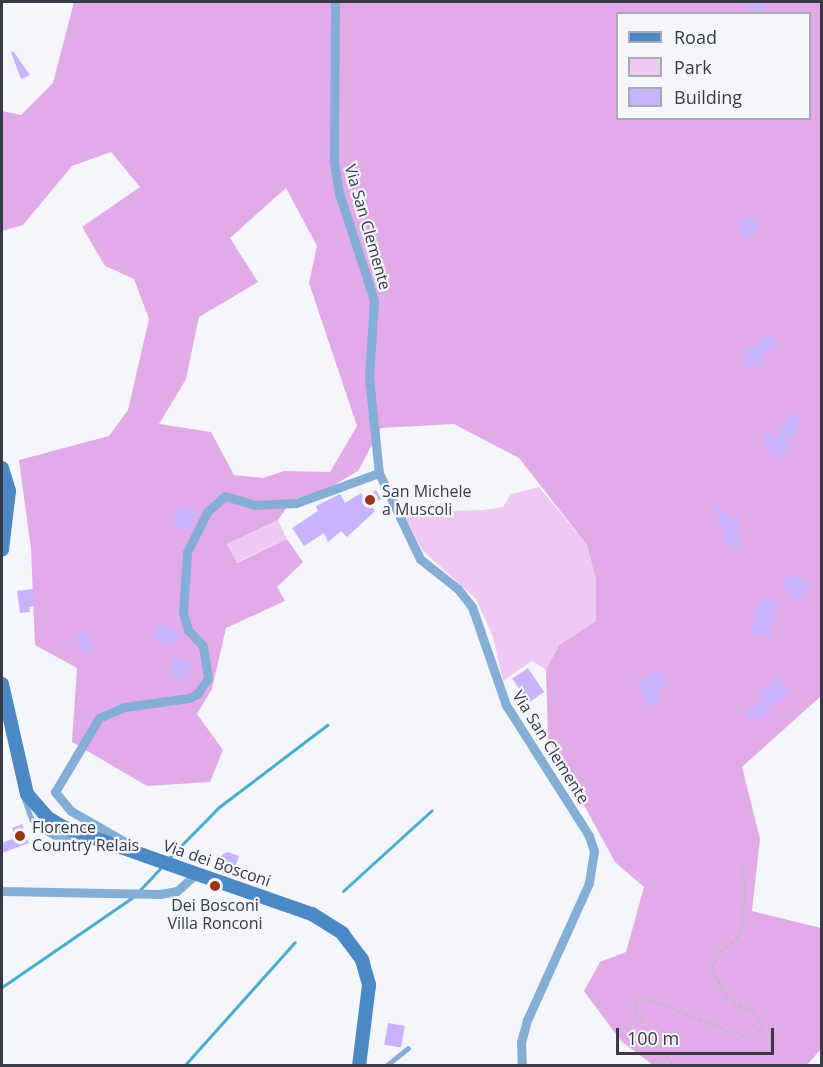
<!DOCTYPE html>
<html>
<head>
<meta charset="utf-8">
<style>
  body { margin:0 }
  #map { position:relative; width:823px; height:1067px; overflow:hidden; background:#f5f6fc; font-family:"Open Sans",sans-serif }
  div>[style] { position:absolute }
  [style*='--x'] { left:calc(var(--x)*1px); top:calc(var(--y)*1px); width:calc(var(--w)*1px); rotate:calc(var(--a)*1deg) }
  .green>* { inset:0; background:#efc9f3; transform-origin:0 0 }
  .forest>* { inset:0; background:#e2aae9 }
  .stream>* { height:3px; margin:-1.5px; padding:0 1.5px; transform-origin:1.5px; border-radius:1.5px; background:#48adcf }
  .building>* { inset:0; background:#c9b3fc; transform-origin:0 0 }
  .path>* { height:2px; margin-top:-1px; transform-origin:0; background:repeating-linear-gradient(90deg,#babbc3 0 4.5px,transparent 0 7.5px) }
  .service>* { height:4.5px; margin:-2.25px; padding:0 2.25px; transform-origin:2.25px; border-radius:2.25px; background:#85aed7 }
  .minor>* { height:9px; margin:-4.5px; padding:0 4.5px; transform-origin:4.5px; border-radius:4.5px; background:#85aed7 }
  .secondary>* { height:14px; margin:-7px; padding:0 7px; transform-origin:7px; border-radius:7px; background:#4a89c5 }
  .dots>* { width:16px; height:16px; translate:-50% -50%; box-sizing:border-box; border:3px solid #f5f6fc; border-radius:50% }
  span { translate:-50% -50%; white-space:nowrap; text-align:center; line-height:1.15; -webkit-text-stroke:4.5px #f5f6fc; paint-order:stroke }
  .street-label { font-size:16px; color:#383b46 }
  .poi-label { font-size:16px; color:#383b46 }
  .left { translate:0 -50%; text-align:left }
  .frame { position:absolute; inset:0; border:3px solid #383b46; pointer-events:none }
  .legend { position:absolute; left:616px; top:12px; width:195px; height:108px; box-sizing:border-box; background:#f5f6fc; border:2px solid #a9abb3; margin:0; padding:8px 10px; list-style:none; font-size:18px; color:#383b46 }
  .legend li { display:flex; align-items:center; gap:12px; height:30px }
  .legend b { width:30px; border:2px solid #a9abb3 }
  .scale { position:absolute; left:616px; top:1028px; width:158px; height:27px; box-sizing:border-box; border:3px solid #383b46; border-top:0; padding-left:8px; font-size:18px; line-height:21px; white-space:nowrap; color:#383b46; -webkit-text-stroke:4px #f5f6fc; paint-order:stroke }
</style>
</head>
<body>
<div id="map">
  <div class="green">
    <i style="clip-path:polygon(539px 487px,587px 545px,596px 580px,596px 621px,559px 645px,546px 670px,532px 661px,503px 681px,493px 637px,476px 599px,422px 550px,403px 512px,483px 510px,503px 507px,511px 494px)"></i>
    <i style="left:278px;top:520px;width:21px;height:56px;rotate:65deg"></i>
  </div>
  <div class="forest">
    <i style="clip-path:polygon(evenodd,74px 2px,821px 2px,821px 696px,742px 767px,760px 839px,752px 911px,821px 928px,821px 1049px,807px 1065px,653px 1065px,621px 1041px,584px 991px,600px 962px,626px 952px,644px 887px,615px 862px,548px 739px,546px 670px,559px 645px,596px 621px,596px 580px,587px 545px,519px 458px,454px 424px,381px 428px,358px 471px,329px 488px,292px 500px,278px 520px,227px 544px,237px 563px,287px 539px,303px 562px,277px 587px,285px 601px,226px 628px,212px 689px,197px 714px,223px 750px,210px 782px,147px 786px,72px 742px,77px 668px,35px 645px,31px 549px,19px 460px,109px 436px,128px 410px,149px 319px,134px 279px,105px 266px,82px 227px,140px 187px,111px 152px,72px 166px,23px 225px,2px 231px,2px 111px,21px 115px,53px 83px,74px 2px,618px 14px,810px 14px,810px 118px,618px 118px,618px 14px,74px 2px,286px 188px,317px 246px,309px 283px,357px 426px,330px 472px,284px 471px,263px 478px,234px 475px,211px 432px,159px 424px,186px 379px,199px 317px,258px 282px,230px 238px,286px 188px)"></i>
  </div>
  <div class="stream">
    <i style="--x:168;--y:859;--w:73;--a:-45.6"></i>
    <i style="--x:219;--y:807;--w:136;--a:-37.2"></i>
    <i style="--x:343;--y:891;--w:120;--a:-42.3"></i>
    <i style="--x:138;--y:892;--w:35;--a:-47"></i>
    <i style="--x:2;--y:987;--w:159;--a:-34.5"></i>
    <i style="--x:184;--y:1066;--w:166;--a:-48.2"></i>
  </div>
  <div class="building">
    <i style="clip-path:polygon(739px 2px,762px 2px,767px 5px,760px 13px)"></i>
    <i style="clip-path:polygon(13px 51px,30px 75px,21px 79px,11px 52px)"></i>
    <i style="clip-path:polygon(752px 214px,760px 231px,744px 240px,737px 222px)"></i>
    <i style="clip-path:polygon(771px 335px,776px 345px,781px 344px,762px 355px,763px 366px,745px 367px,742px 348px,760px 346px,759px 340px)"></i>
    <i style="clip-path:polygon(791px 412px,801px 415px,795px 437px,788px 435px,791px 451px,775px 457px,769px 452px,762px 435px,769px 433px,776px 438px,783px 421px,790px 418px)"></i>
    <i style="clip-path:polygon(376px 490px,381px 499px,371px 506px,375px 511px,347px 537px,341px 531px,328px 542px,324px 533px,304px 546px,292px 528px,318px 511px,316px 506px,340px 494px,345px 503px,361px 493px,364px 497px)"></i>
    <i style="clip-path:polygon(719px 504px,727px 518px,737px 514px,741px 525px,736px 527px,743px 545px,730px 551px,714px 506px)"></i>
    <i style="left:182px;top:505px;width:18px;height:21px;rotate:29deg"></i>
    <i style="clip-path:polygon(789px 574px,795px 579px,798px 575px,811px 586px,796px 602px,782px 583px)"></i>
    <i style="clip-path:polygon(33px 589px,35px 606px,29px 607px,30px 612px,20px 613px,17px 591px)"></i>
    <i style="clip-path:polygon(766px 597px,778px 601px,770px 637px,750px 633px,759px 600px,765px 601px)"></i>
    <i style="left:160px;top:622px;width:24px;height:17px;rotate:30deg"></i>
    <i style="left:86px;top:630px;width:20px;height:13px;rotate:63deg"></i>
    <i style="left:174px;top:657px;width:19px;height:20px;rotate:18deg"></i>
    <i style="left:528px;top:668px;width:29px;height:19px;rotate:56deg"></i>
    <i style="clip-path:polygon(661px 669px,669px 686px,657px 692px,662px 701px,650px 709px,636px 682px)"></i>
    <i style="clip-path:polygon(780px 677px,790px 694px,766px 709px,768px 713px,757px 720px,755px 717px,749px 720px,745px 712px,764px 699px,759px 690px)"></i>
    <i style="clip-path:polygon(22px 824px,29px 843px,2px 853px,2px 843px,15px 838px,12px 828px)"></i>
    <i style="clip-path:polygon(227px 852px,239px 856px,232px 876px,216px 870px,222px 855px)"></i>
    <i style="left:388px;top:1023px;width:17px;height:22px;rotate:10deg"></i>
  </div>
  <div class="path">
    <i style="--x:673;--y:1066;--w:61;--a:-126.3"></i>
    <i style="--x:637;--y:1017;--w:17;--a:-90"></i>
    <i style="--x:637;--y:1000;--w:12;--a:0"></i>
    <i style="--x:649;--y:1000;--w:100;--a:21.2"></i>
    <i style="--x:742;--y:1036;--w:15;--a:-11"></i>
    <i style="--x:757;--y:1033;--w:8;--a:-45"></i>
    <i style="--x:763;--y:1027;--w:15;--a:-118"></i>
    <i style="--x:756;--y:1014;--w:34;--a:-152"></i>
    <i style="--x:726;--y:998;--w:32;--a:-116"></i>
    <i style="--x:712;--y:969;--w:17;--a:-69"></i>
    <i style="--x:718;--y:953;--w:22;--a:-36"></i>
    <i style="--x:736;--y:940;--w:11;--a:-63"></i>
    <i style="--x:741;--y:930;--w:32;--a:-83"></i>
    <i style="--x:745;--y:898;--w:33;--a:-93"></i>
  </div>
  <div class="service">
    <i style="--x:24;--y:798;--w:23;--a:70"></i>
    <i style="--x:32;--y:820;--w:16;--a:43"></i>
    <i style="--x:44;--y:831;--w:13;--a:29"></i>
    <i style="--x:55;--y:837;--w:23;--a:2"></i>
    <i style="--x:386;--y:1066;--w:28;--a:-39"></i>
  </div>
  <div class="minor">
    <i style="--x:335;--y:2;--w:160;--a:90.4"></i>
    <i style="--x:334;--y:162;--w:31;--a:81"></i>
    <i style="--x:339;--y:193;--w:113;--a:71.9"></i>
    <i style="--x:374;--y:300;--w:77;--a:93.7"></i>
    <i style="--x:369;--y:377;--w:97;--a:84.1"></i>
    <i style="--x:379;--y:473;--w:95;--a:64.5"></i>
    <i style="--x:420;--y:559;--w:48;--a:38.3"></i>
    <i style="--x:458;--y:589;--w:23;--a:52"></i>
    <i style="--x:472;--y:607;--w:104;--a:70.9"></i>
    <i style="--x:506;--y:705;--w:155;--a:57.6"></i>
    <i style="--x:589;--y:836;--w:16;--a:72"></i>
    <i style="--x:594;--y:851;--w:32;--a:99"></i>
    <i style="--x:589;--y:883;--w:150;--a:114.3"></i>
    <i style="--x:527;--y:1020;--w:23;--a:105"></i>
    <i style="--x:521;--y:1042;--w:24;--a:88"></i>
    <i style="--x:132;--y:846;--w:70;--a:-150.2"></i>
    <i style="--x:71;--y:811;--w:25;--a:-130"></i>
    <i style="--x:55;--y:792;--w:86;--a:-59.3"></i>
    <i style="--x:99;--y:718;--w:27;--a:-24"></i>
    <i style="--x:124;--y:707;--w:66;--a:-7.9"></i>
    <i style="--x:189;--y:698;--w:9;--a:-27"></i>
    <i style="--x:197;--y:694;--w:19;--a:-55"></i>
    <i style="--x:208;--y:678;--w:32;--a:-99"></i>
    <i style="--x:203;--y:646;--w:22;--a:-133"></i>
    <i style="--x:188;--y:630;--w:18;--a:-106"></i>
    <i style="--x:183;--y:613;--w:61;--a:-86.2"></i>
    <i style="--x:187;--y:552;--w:45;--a:-63.4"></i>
    <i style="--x:207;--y:512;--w:24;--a:-42"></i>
    <i style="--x:225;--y:496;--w:31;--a:17"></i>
    <i style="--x:255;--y:505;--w:41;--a:-2.8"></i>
    <i style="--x:296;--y:503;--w:88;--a:-19.9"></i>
    <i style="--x:2;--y:891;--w:158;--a:1.1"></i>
    <i style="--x:160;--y:894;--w:17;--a:-10"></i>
    <i style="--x:177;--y:891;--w:25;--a:-42"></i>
  </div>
  <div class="secondary">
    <i style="--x:2;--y:468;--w:24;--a:73"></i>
    <i style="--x:9;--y:491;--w:59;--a:96.8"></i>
    <i style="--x:2;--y:684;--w:113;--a:77.2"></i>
    <i style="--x:27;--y:794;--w:32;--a:49"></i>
    <i style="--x:48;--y:818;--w:17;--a:31"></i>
    <i style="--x:63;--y:827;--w:264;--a:19.3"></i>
    <i style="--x:312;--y:914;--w:36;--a:32"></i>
    <i style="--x:342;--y:933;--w:34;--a:53"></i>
    <i style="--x:362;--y:960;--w:26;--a:74"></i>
    <i style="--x:369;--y:985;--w:82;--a:97"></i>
  </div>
  <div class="dots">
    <i style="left:370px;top:500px;background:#9c3515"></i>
    <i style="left:20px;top:836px;background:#9c3515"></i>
    <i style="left:215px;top:886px;background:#9c3515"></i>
  </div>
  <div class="street-label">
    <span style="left:368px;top:227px;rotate:74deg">Via San Clemente</span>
    <span style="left:551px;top:747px;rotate:58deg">Via San Clemente</span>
    <span style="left:217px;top:863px;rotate:19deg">Via dei Bosconi</span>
  </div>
  <div class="poi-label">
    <span class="left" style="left:382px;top:500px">San Michele<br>a Muscoli</span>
    <span class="left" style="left:32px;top:836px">Florence<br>Country Relais</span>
    <span style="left:215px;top:914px">Dei Bosconi<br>Villa Ronconi</span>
  </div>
  <div class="frame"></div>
  <ul class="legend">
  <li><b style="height:8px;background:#4a89c5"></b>Road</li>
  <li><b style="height:16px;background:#efc9f3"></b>Park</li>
  <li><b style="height:16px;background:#c9b3fc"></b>Building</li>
  </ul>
  <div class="scale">100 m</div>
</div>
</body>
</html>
